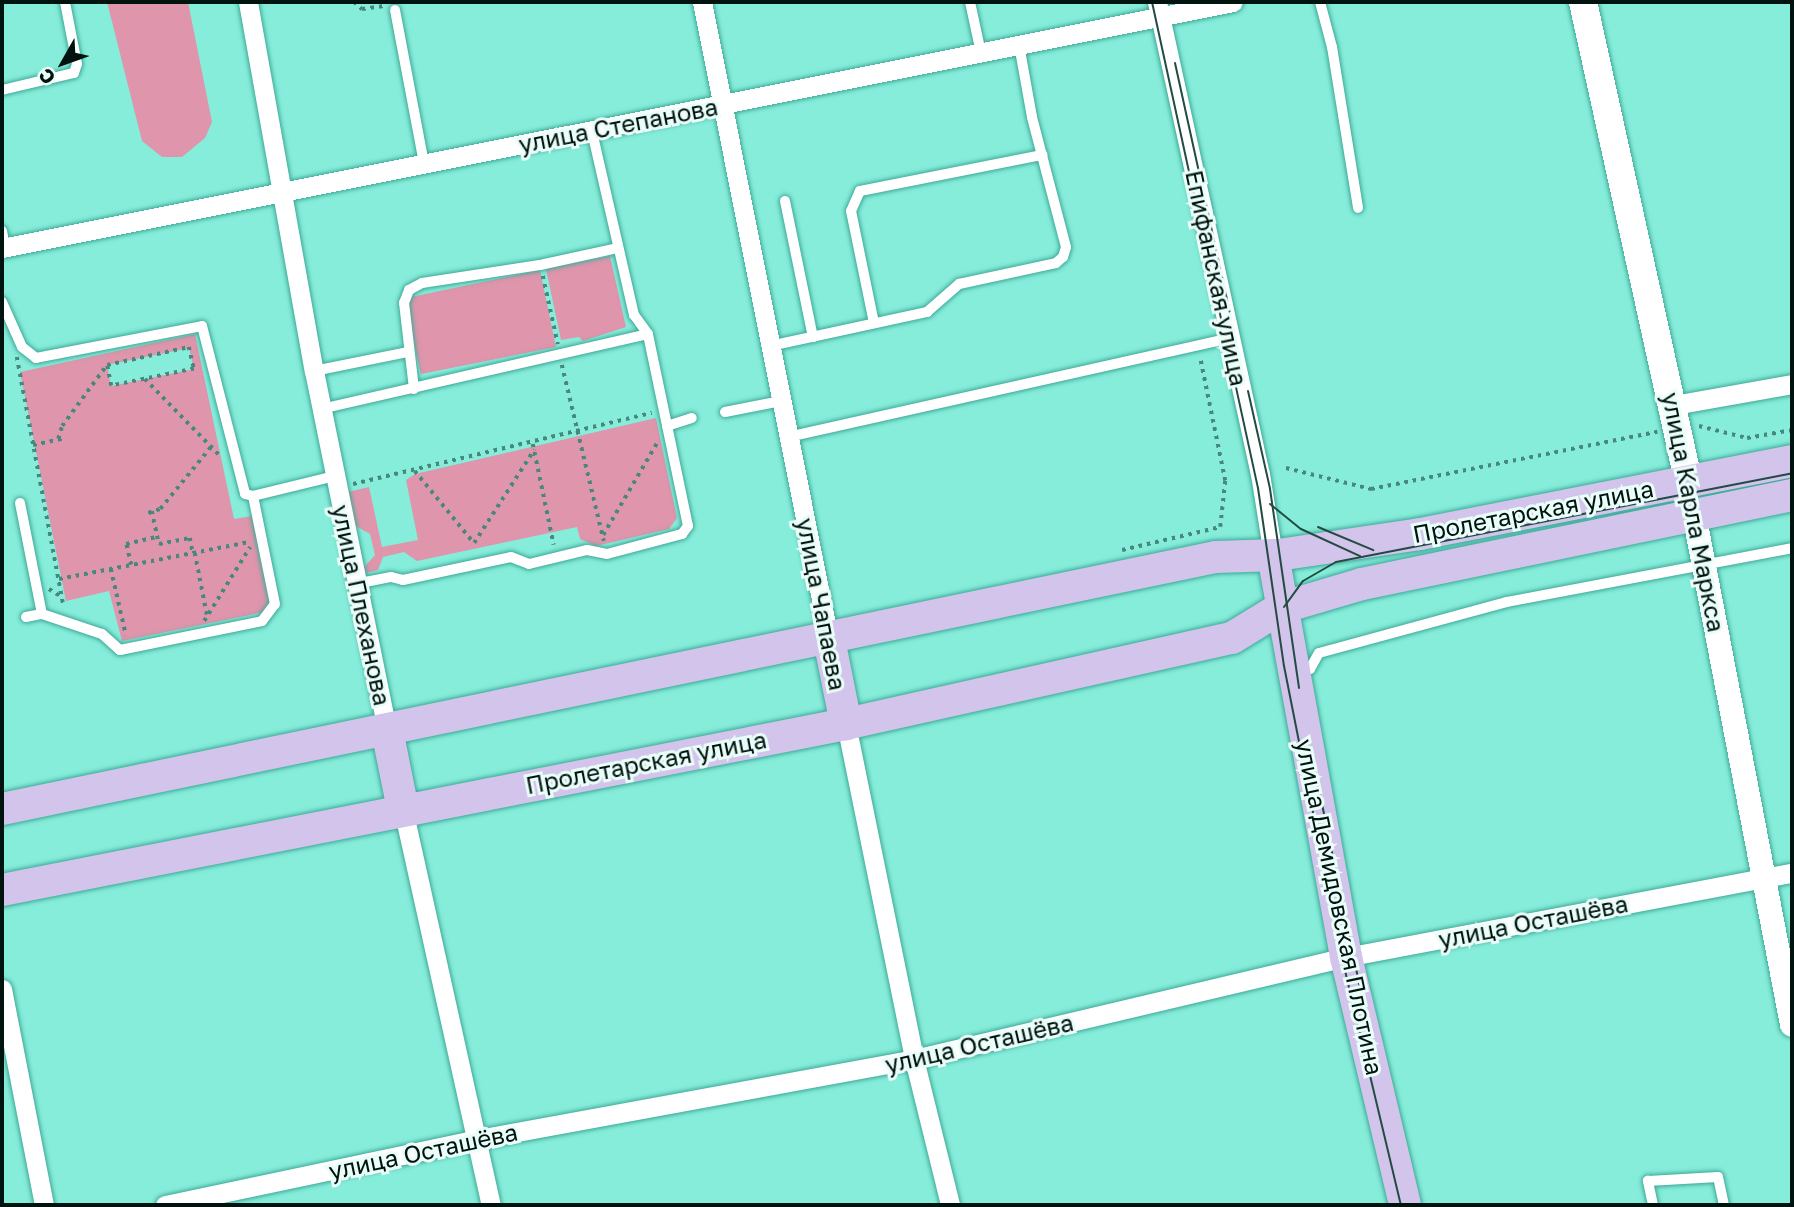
<!DOCTYPE html>
<html>
<head>
<meta charset="utf-8">
<style>
  body { margin:0 }
  #map { position:relative; width:1794px; height:1207px; overflow:hidden; background:#86edda; font-family:"Golos Text",sans-serif }
  div>[style] { position:absolute }
  [style*='--x'] { left:calc(var(--x)*1px); top:calc(var(--y)*1px); width:calc(var(--w)*1px); rotate:calc(var(--a)*1deg) }
  .green>* { inset:0; background:#df95ab }
  .path>* { height:3.5px; margin-top:-1.75px; transform-origin:0; background:repeating-linear-gradient(90deg,#48887c 0 3.5px,transparent 0 8.5px) }
  .roads { filter:drop-shadow(0 0 2px #3ea998) drop-shadow(0 0 2px #3ea998) }
  .service>* { height:10px; margin:-5px; padding:0 5px; transform-origin:5px; border-radius:5px; background:#fff }
  .minor>* { height:19px; margin:-9.5px; padding:0 9.5px; transform-origin:9.5px; border-radius:9.5px; background:#fff }
  .tertiary>* { height:24px; margin:-12px; padding:0 12px; transform-origin:12px; border-radius:12px; background:#fff }
  .secondary>* { height:28px; margin:-14px; padding:0 14px; transform-origin:14px; border-radius:14px; background:#fff }
  .primary>* { height:32px; margin:-16px; padding:0 16px; transform-origin:16px; border-radius:16px; background:#d3c4ec }
  .tram>* { height:2px; margin:-1px; padding:0 1px; transform-origin:1px; border-radius:1px; background:#234b43 }
  span { translate:-50% -50%; white-space:nowrap; text-align:center; line-height:1.15; -webkit-text-stroke:6px #eafdf9; paint-order:stroke }
  .street-label { font-size:24px; color:#00130f }
  .frame { position:absolute; inset:0; border:4px solid #00130f; pointer-events:none }
  .north { position:absolute; left:28px; top:28px; width:70px; height:70px; -webkit-text-stroke:5px #eafdf9; paint-order:stroke; rotate:230deg; font-size:19px; font-weight:700; line-height:28px; text-align:center; color:#00130f }
  .north::after { content:''; display:block; margin:auto; width:24px; height:32px; background:#00130f; clip-path:polygon(50% 0,100% 100%,50% 72%,0 100%) }
</style>
</head>
<body>
<div id="map">
  <div class="green">
    <i style="clip-path:polygon(107px 2px,188px 2px,212px 122px,205px 138px,182px 157px,162px 157px,142px 141px)"></i>
    <i style="clip-path:polygon(610px 256px,626px 327px,583px 341px,579px 337px,561px 340px,546px 269px)"></i>
    <i style="clip-path:polygon(540px 270px,556px 347px,421px 374px,405px 306px,411px 297px)"></i>
    <i style="clip-path:polygon(evenodd,195px 334px,234px 519px,252px 516px,270px 604px,264px 612px,122px 641px,109px 591px,66px 601px,20px 372px,195px 334px,189px 348px,194px 369px,111px 386px,107px 365px,189px 348px)"></i>
    <i style="clip-path:polygon(656px 418px,677px 518px,669px 529px,596px 546px,580px 539px,577px 527px,417px 561px,404px 552px,383px 557px,378px 570px,366px 573px,364px 567px,375px 555px,370px 534px,354px 525px,348px 492px,369px 487px,382px 547px,418px 540px,406px 480px,415px 474px)"></i>
  </div>
  <div class="path">
    <i style="--x:354;--y:2;--w:11;--a:41"></i>
    <i style="--x:362;--y:9;--w:22;--a:-8"></i>
    <i style="--x:543;--y:276;--w:70;--a:77.6"></i>
    <i style="--x:189;--y:347;--w:23;--a:77"></i>
    <i style="--x:194;--y:369;--w:85;--a:168.4"></i>
    <i style="--x:111;--y:386;--w:21;--a:-101"></i>
    <i style="--x:107;--y:365;--w:84;--a:-12.4"></i>
    <i style="--x:17;--y:357;--w:254;--a:79.4"></i>
    <i style="--x:562;--y:365;--w:181;--a:76.6"></i>
    <i style="--x:145;--y:379;--w:109;--a:45.7"></i>
    <i style="--x:1699;--y:426;--w:49;--a:14"></i>
    <i style="--x:1747;--y:438;--w:46;--a:-10.1"></i>
    <i style="--x:58;--y:439;--w:14;--a:-73"></i>
    <i style="--x:62;--y:426;--w:74;--a:-53.7"></i>
    <i style="--x:533;--y:444;--w:103;--a:78.3"></i>
    <i style="--x:33;--y:445;--w:33;--a:-12"></i>
    <i style="--x:1286;--y:468;--w:88;--a:13.9"></i>
    <i style="--x:1371;--y:489;--w:292;--a:-11.3"></i>
    <i style="--x:415;--y:471;--w:93;--a:50.7"></i>
    <i style="--x:474;--y:543;--w:111;--a:-57.2"></i>
    <i style="--x:353;--y:484;--w:307;--a:-13.4"></i>
    <i style="--x:152;--y:511;--w:34;--a:78"></i>
    <i style="--x:159;--y:544;--w:32;--a:-11"></i>
    <i style="--x:190;--y:538;--w:15;--a:79"></i>
    <i style="--x:148;--y:513;--w:13;--a:-18"></i>
    <i style="--x:160;--y:509;--w:80;--a:-50.6"></i>
    <i style="--x:603;--y:535;--w:107;--a:-59.6"></i>
    <i style="--x:1122;--y:550;--w:101;--a:-13.2"></i>
    <i style="--x:1220;--y:527;--w:46;--a:-83.8"></i>
    <i style="--x:1225;--y:481;--w:126;--a:-101.5"></i>
    <i style="--x:195;--y:553;--w:63;--a:79"></i>
    <i style="--x:131;--y:565;--w:22;--a:-103"></i>
    <i style="--x:126;--y:544;--w:32;--a:-13"></i>
    <i style="--x:111;--y:569;--w:68;--a:77.2"></i>
    <i style="--x:59;--y:579;--w:194;--a:-11"></i>
    <i style="--x:49;--y:589;--w:15;--a:32"></i>
    <i style="--x:204;--y:621;--w:87;--a:-58.1"></i>
  </div>
  <div class="roads">
    <div class="service">
      <i style="--x:970;--y:2;--w:52;--a:77.8"></i>
      <i style="--x:1320;--y:2;--w:47;--a:75.1"></i>
      <i style="--x:1332;--y:47;--w:163;--a:80.8"></i>
      <i style="--x:395;--y:10;--w:157;--a:79.3"></i>
      <i style="--x:2;--y:90;--w:74;--a:-13.3"></i>
      <i style="--x:74;--y:73;--w:9;--a:-72"></i>
      <i style="--x:77;--y:64;--w:63;--a:-101"></i>
      <i style="--x:785;--y:201;--w:139;--a:78.4"></i>
      <i style="--x:2;--y:231;--w:16;--a:79"></i>
      <i style="--x:2;--y:302;--w:49;--a:66"></i>
      <i style="--x:22;--y:347;--w:18;--a:38"></i>
      <i style="--x:36;--y:358;--w:169;--a:-10.9"></i>
      <i style="--x:202;--y:326;--w:173;--a:75.6"></i>
      <i style="--x:245;--y:494;--w:8;--a:14"></i>
      <i style="--x:253;--y:496;--w:84;--a:-13.7"></i>
      <i style="--x:874;--y:323;--w:114;--a:-101.6"></i>
      <i style="--x:851;--y:211;--w:22;--a:-66"></i>
      <i style="--x:860;--y:191;--w:186;--a:-11.2"></i>
      <i style="--x:770;--y:346;--w:161;--a:-12.2"></i>
      <i style="--x:927;--y:312;--w:43;--a:-41.2"></i>
      <i style="--x:959;--y:284;--w:99;--a:-12.2"></i>
      <i style="--x:1056;--y:263;--w:9;--a:-41"></i>
      <i style="--x:1063;--y:257;--w:10;--a:-73"></i>
      <i style="--x:1066;--y:247;--w:134;--a:-104.7"></i>
      <i style="--x:1032;--y:117;--w:73;--a:-100.2"></i>
      <i style="--x:314;--y:371;--w:95;--a:-11.5"></i>
      <i style="--x:414;--y:389;--w:87;--a:-96.6"></i>
      <i style="--x:404;--y:303;--w:14;--a:-69"></i>
      <i style="--x:409;--y:290;--w:15;--a:-28"></i>
      <i style="--x:422;--y:283;--w:119;--a:-8.7"></i>
      <i style="--x:540;--y:265;--w:79;--a:-12.4"></i>
      <i style="--x:321;--y:409;--w:335;--a:-12.9"></i>
      <i style="--x:725;--y:412;--w:57;--a:-11.1"></i>
      <i style="--x:667;--y:426;--w:26;--a:-18"></i>
      <i style="--x:788;--y:437;--w:453;--a:-12.6"></i>
      <i style="--x:20;--y:503;--w:113;--a:78.8"></i>
      <i style="--x:360;--y:583;--w:32;--a:-11"></i>
      <i style="--x:391;--y:577;--w:12;--a:14"></i>
      <i style="--x:403;--y:580;--w:110;--a:-12"></i>
      <i style="--x:511;--y:557;--w:19;--a:21"></i>
      <i style="--x:529;--y:564;--w:60;--a:-13.6"></i>
      <i style="--x:587;--y:550;--w:20;--a:11"></i>
      <i style="--x:607;--y:554;--w:78;--a:-14.9"></i>
      <i style="--x:682;--y:534;--w:10;--a:-53"></i>
      <i style="--x:688;--y:526;--w:196;--a:-101.8"></i>
      <i style="--x:648;--y:334;--w:24;--a:-126"></i>
      <i style="--x:634;--y:315;--w:189;--a:-102.9"></i>
      <i style="--x:26;--y:617;--w:16;--a:-11"></i>
      <i style="--x:42;--y:614;--w:63;--a:18.4"></i>
      <i style="--x:102;--y:634;--w:24;--a:42"></i>
      <i style="--x:120;--y:650;--w:145;--a:-11.5"></i>
      <i style="--x:262;--y:621;--w:21;--a:-53"></i>
      <i style="--x:275;--y:604;--w:110;--a:-101.5"></i>
      <i style="--x:1298;--y:674;--w:13;--a:-23"></i>
      <i style="--x:1310;--y:669;--w:18;--a:-61"></i>
      <i style="--x:1319;--y:653;--w:195;--a:-15.2"></i>
      <i style="--x:1507;--y:602;--w:290;--a:-10.7"></i>
      <i style="--x:1653;--y:1205;--w:25;--a:-102"></i>
      <i style="--x:1648;--y:1181;--w:70;--a:-3.3"></i>
      <i style="--x:1718;--y:1177;--w:29;--a:78"></i>
    </div>
    <div class="minor">
      <i style="--x:248;--y:2;--w:375;--a:79.9"></i>
      <i style="--x:314;--y:371;--w:366;--a:78.5"></i>
      <i style="--x:702;--y:2;--w:650;--a:78.72"></i>
      <i style="--x:1157;--y:2;--w:483;--a:77.7"></i>
      <i style="--x:1260;--y:474;--w:82;--a:80.9"></i>
      <i style="--x:2;--y:248;--w:1255;--a:-11.3"></i>
      <i style="--x:1674;--y:405;--w:120;--a:-10.1"></i>
      <i style="--x:846;--y:724;--w:342;--a:78.5"></i>
      <i style="--x:914;--y:1059;--w:150;--a:76.1"></i>
      <i style="--x:403;--y:809;--w:406;--a:77.5"></i>
      <i style="--x:2;--y:989;--w:220;--a:79"></i>
      <i style="--x:165;--y:1205;--w:321;--a:-11.9"></i>
      <i style="--x:479;--y:1139;--w:442;--a:-10.4"></i>
      <i style="--x:914;--y:1059;--w:444;--a:-13.3"></i>
      <i style="--x:1346;--y:957;--w:454;--a:-10.7"></i>
    </div>
    <div class="tertiary">
      <i style="--x:1694;--y:514;--w:520;--a:79.14"></i>
    </div>
    <div class="secondary">
      <i style="--x:1583;--y:2;--w:490;--a:77.6"></i>
    </div>
    <div class="primary">
      <i style="--x:1273;--y:555;--w:409;--a:79.7"></i>
      <i style="--x:1346;--y:957;--w:255;--a:76.6"></i>
      <i style="--x:829;--y:639;--w:87;--a:78.7"></i>
      <i style="--x:387;--y:730;--w:81;--a:78.6"></i>
      <i style="--x:2;--y:809;--w:1240;--a:-11.73"></i>
      <i style="--x:1216;--y:557;--w:62;--a:-1.8"></i>
      <i style="--x:1278;--y:555;--w:144;--a:-8.4"></i>
      <i style="--x:1420;--y:534;--w:379;--a:-11.1"></i>
      <i style="--x:2;--y:890;--w:860;--a:-11.13"></i>
      <i style="--x:846;--y:724;--w:395;--a:-12.6"></i>
      <i style="--x:1232;--y:638;--w:57;--a:-31.5"></i>
      <i style="--x:1281;--y:608;--w:84;--a:-16.5"></i>
      <i style="--x:1362;--y:584;--w:439;--a:-11.7"></i>
    </div>
  </div>
  <div class="tram">
    <i style="--x:1152;--y:2;--w:497;--a:77.7"></i>
    <i style="--x:1258;--y:488;--w:180;--a:81.7"></i>
    <i style="--x:1284;--y:666;--w:298;--a:78.8"></i>
    <i style="--x:1342;--y:958;--w:254;--a:76.6"></i>
    <i style="--x:1175;--y:63;--w:256;--a:77.6"></i>
    <i style="--x:1248;--y:391;--w:100;--a:77.3"></i>
    <i style="--x:1270;--y:489;--w:201;--a:81.7"></i>
    <i style="--x:1270;--y:504;--w:40;--a:39"></i>
    <i style="--x:1301;--y:529;--w:65;--a:24.6"></i>
    <i style="--x:1318;--y:527;--w:60;--a:22.7"></i>
    <i style="--x:1284;--y:607;--w:32;--a:-54"></i>
    <i style="--x:1303;--y:581;--w:38;--a:-30"></i>
    <i style="--x:1336;--y:562;--w:465;--a:-11"></i>
    <i style="--x:1317;--y:780;--w:228;--a:78.3"></i>
  </div>
  <div class="street-label">
    <span style="left:618px;top:125px;rotate:-11deg">улица Степанова</span>
    <span style="left:1217px;top:278px;rotate:78deg">Епифанская улица</span>
    <span style="left:1533px;top:511px;rotate:-11deg">Пролетарская улица</span>
    <span style="left:1694px;top:512px;rotate:79deg">улица Карла Маркса</span>
    <span style="left:822px;top:604px;rotate:79deg">улица Чапаева</span>
    <span style="left:362px;top:605px;rotate:78deg">улица Плеханова</span>
    <span style="left:646px;top:762px;rotate:-11deg">Пролетарская улица</span>
    <span style="left:1340px;top:907px;rotate:78deg">улица Демидовская Плотина</span>
    <span style="left:1533px;top:921px;rotate:-11deg">улица Осташёва</span>
    <span style="left:979px;top:1043px;rotate:-13deg">улица Осташёва</span>
    <span style="left:423px;top:1151px;rotate:-12deg">улица Осташёва</span>
  </div>
  <div class="frame"></div>
  <div class="north">С</div>
</div>
</body>
</html>
